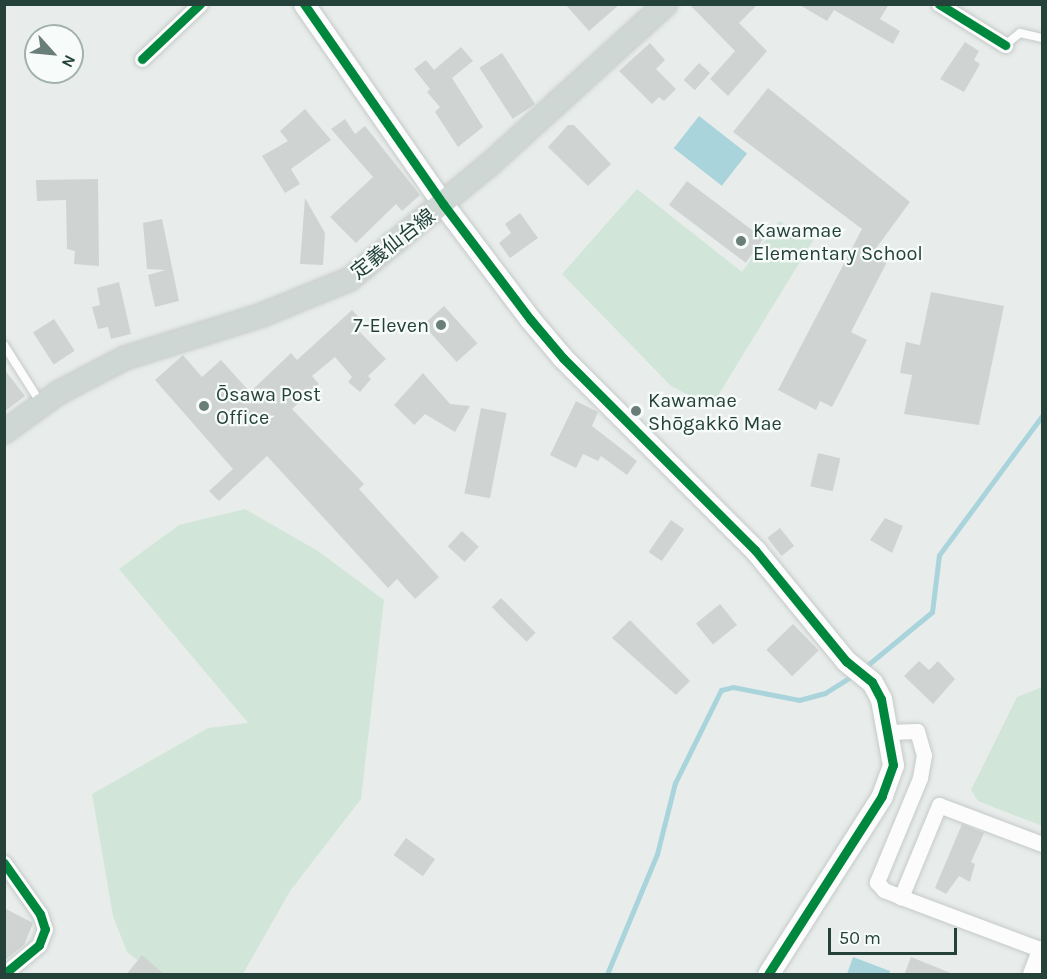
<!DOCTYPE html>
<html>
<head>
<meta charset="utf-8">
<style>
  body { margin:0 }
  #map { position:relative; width:1047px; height:979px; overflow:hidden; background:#e8edeb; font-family:Karla,"Noto Sans JP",sans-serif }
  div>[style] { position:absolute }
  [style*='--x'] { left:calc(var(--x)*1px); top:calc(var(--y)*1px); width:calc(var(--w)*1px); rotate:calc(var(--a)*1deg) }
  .green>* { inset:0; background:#d1e6d8 }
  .water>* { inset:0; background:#a9d4db; transform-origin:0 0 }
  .stream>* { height:5px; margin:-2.5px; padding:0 2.5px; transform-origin:2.5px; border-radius:2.5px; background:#a9d4db }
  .building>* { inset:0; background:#cfd4d2; transform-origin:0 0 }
  .roads { filter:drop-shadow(0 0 2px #c5cac8) drop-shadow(0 0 2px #c5cac8) }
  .lane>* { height:8px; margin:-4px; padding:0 4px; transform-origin:4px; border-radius:4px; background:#fcfcfc }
  .street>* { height:15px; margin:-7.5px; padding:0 7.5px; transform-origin:7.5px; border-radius:7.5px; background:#fcfcfc }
  .secondary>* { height:21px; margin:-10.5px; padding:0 10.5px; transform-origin:10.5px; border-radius:10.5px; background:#fcfcfc }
  .primary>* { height:22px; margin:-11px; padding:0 11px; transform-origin:11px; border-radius:11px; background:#cfd7d5 }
  .cycleway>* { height:9px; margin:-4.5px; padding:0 4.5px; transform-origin:4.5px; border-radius:4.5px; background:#00873e }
  .dots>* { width:16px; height:16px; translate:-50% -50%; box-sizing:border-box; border:3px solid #f7fbf9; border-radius:50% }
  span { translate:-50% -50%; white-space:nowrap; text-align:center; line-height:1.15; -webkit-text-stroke:4.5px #f7fbf9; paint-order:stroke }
  .poi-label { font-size:20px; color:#24423a }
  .left { translate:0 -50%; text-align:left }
  .right { translate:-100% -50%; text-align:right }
  .street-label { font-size:20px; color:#24423a }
  .frame { position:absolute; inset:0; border:6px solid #24423a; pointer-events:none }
  .north { position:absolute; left:24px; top:24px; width:60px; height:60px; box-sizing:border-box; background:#f7fbf9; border:2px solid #a3b1ad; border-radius:50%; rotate:117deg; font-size:16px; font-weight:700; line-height:24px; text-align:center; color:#24423a }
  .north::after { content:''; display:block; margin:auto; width:21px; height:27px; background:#697e78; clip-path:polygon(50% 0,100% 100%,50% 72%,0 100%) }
  .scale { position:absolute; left:828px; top:928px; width:129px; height:27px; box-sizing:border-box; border:3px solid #24423a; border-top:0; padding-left:8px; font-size:18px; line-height:21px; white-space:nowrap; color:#24423a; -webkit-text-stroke:4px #f7fbf9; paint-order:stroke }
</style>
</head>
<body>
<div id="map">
  <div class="green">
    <i style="clip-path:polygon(637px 189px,742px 272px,779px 221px,814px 239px,711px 407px,671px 386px,562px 274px)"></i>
    <i style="clip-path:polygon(245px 509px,318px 551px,384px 600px,361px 799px,290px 891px,243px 974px,155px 974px,127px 952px,113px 916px,92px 794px,208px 728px,248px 723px,119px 569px,179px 525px)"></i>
    <i style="clip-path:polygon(1042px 687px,1042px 826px,978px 801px,971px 790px,1017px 697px)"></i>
  </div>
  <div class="water">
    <i style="left:699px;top:116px;width:61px;height:41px;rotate:38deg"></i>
    <i style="clip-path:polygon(853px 957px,890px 971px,889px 974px,847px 974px)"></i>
  </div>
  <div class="stream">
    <i style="--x:864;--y:668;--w:88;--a:-39.5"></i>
    <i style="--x:932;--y:612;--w:57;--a:-83"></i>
    <i style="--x:939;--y:555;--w:173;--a:-53.5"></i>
    <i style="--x:607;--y:974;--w:130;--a:-67.4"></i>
    <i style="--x:657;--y:854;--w:73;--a:-75.8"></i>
    <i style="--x:675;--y:783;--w:104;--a:-63.7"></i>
    <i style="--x:721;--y:690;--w:12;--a:-14"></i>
    <i style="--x:733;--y:687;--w:67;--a:11.1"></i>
    <i style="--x:799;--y:700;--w:27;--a:-15"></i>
    <i style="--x:825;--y:693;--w:34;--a:-32"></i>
  </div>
  <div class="building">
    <i style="clip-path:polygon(565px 4px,620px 4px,589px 31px)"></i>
    <i style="clip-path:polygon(689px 4px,758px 4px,739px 23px,767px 51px,728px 96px,710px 79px,735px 51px)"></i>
    <i style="clip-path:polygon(798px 4px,889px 4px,880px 19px,900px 31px,893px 44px,834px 10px,827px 21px)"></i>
    <i style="clip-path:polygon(965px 42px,979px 51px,974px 60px,980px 64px,964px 92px,940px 79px)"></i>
    <i style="clip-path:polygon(650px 43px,665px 60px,656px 69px,676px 89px,664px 101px,659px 97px,652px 104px,619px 71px)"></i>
    <i style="clip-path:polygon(461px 47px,473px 61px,452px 78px,483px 127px,458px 147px,435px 112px,440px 107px,427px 92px,430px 89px,414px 69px,426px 60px,434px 70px)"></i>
    <i style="left:502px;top:53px;width:61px;height:27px;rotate:57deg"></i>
    <i style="left:699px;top:63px;width:15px;height:23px;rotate:42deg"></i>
    <i style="clip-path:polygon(768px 88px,910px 202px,874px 251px,889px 258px,851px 332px,867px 340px,832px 407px,820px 401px,816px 410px,778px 390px,862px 229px,733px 132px)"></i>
    <i style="clip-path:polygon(305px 109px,331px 140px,291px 169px,300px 184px,285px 193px,262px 156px,288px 141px,280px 131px)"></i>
    <i style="clip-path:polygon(345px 119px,355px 134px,365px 126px,420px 195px,402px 211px,396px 204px,356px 243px,330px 217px,373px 177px,331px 129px)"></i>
    <i style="clip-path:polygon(568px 125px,574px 125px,611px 164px,588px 186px,548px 147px)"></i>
    <i style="clip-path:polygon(98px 179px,99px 266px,74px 264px,75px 251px,67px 249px,66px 200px,37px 201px,36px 180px)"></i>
    <i style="left:687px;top:181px;width:96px;height:30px;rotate:37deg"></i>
    <i style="clip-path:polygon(305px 198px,325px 233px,323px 265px,300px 264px)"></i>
    <i style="clip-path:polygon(520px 213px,538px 238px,510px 258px,499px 243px,511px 233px,505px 224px)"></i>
    <i style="clip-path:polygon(162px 219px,179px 301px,155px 307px,148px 275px,166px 270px,147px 269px,143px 223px)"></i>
    <i style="clip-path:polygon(119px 282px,131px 334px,111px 339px,108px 327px,98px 329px,92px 307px,100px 305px,97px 288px)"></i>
    <i style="clip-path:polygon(931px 292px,1004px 306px,979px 425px,904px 414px,912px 375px,900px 373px,906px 342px,920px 345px)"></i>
    <i style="left:444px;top:306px;width:50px;height:28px;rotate:48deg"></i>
    <i style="clip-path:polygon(352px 310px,365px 324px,358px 330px,386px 359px,368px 376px,371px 379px,360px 392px,348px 382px,352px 377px,335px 357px,312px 376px,319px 384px,292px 409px,364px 484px,359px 489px,439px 577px,415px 599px,397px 579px,388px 588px,267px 456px,219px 501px,209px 491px,233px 469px,155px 380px,183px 355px,202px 377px,221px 360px,250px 392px,291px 353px,297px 360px)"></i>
    <i style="left:54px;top:319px;width:38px;height:25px;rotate:57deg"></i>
    <i style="clip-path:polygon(4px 369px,25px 396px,4px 412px)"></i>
    <i style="clip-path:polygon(423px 373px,450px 404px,470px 406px,455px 432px,425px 414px,414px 425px,394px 405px)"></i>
    <i style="clip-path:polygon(576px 401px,598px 412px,592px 426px,637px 461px,627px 475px,601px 456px,598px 461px,583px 454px,576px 468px,550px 455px)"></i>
    <i style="left:481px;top:408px;width:26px;height:87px;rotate:11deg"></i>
    <i style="left:818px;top:453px;width:23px;height:34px;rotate:13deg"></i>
    <i style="clip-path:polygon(885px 518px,903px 526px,892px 553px,870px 540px)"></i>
    <i style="left:671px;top:520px;width:16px;height:39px;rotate:35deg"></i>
    <i style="left:780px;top:528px;width:23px;height:16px;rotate:52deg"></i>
    <i style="left:462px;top:531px;width:23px;height:21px;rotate:43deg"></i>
    <i style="left:501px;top:598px;width:49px;height:13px;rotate:45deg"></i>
    <i style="left:720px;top:604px;width:27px;height:31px;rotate:51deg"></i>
    <i style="clip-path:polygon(630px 620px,690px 681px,676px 695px,612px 638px)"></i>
    <i style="left:793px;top:624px;width:37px;height:37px;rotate:46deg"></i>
    <i style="clip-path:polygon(919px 661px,929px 670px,938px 661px,955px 679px,933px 704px,904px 676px)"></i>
    <i style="clip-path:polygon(962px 824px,984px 833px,971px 862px,975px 864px,970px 882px,959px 876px,946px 894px,935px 888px)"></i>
    <i style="left:406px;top:838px;width:36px;height:21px;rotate:36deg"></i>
    <i style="clip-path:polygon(4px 908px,33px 923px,24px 945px,4px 961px)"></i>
    <i style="clip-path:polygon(142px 955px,165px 975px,126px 975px)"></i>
    <i style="clip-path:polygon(911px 957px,953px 974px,953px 975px,904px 975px)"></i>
  </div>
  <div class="roads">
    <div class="lane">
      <i style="--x:1005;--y:45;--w:19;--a:-39"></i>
      <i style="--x:1020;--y:33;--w:23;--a:13"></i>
      <i style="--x:4;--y:345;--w:67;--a:57.7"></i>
    </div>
    <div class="street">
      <i style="--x:939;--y:4;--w:78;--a:31.8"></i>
      <i style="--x:142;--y:59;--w:80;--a:-43.5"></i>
      <i style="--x:890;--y:732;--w:27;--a:-2"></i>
      <i style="--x:917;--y:731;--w:25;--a:74"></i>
      <i style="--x:924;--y:755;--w:23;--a:100"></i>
      <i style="--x:920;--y:778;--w:113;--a:112.5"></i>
      <i style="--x:877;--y:882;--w:11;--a:49"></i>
      <i style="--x:884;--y:890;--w:18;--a:22"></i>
      <i style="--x:1042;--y:844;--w:110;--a:-159.3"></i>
      <i style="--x:939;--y:805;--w:100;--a:112.4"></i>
      <i style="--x:901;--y:897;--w:151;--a:20.6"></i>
      <i style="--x:4;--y:863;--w:62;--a:54.8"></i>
      <i style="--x:40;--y:914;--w:16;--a:72"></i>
      <i style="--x:45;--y:929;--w:17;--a:111"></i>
      <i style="--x:39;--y:945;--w:45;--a:140.4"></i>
    </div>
    <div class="secondary">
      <i style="--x:304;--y:4;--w:244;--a:55.2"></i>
      <i style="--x:443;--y:204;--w:144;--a:52.9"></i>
      <i style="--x:530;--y:319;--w:51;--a:49.8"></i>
      <i style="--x:563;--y:358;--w:272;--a:45"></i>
      <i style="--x:755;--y:550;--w:144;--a:50.7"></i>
      <i style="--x:846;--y:661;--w:33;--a:39"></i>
      <i style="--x:872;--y:682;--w:19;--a:62"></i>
      <i style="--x:881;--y:699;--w:67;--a:79.7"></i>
      <i style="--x:893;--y:765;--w:33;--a:110"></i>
      <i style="--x:882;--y:796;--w:211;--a:122.6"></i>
      <i style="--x:1033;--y:974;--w:25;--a:-69"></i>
    </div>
    <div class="primary">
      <i style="--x:4;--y:432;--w:67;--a:-35.8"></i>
      <i style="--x:58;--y:393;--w:76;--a:-27.6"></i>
      <i style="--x:125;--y:358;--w:144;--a:-17.4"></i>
      <i style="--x:262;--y:315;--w:95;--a:-22.2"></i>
      <i style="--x:350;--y:279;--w:180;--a:-39.4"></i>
      <i style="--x:489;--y:165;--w:239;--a:-42.3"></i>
    </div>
  </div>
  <div class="cycleway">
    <i style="--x:304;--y:4;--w:244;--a:55.2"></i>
    <i style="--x:443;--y:204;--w:144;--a:52.9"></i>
    <i style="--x:530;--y:319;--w:51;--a:49.8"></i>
    <i style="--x:563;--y:358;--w:272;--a:45"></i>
    <i style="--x:755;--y:550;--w:144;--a:50.7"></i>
    <i style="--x:846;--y:661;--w:33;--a:39"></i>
    <i style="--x:872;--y:682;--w:19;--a:62"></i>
    <i style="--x:881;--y:699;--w:67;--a:79.7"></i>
    <i style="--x:893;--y:765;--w:33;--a:110"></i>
    <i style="--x:882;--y:796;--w:211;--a:122.6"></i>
    <i style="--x:939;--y:4;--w:78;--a:31.8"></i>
    <i style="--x:142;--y:59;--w:80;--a:-43.5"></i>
    <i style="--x:4;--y:863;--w:62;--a:54.8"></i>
    <i style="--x:40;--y:914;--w:16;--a:72"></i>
    <i style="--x:45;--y:929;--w:17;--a:111"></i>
    <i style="--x:39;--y:945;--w:45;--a:140.4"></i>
  </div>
  <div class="dots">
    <i style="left:741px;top:241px;background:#697e78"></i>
    <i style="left:441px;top:325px;background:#697e78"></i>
    <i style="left:204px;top:406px;background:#697e78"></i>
    <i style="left:636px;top:411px;background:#697e78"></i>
  </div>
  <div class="poi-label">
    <span class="left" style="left:753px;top:242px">Kawamae<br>Elementary School</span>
    <span class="right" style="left:429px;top:325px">7-Eleven</span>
    <span class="left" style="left:216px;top:406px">Ōsawa Post<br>Office</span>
    <span class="left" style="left:648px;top:412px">Kawamae<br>Shōgakkō Mae</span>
  </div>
  <div class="street-label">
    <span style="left:393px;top:244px;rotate:-38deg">定義仙台線</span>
  </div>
  <div class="frame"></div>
  <div class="north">N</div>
  <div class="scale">50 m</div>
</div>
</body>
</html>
